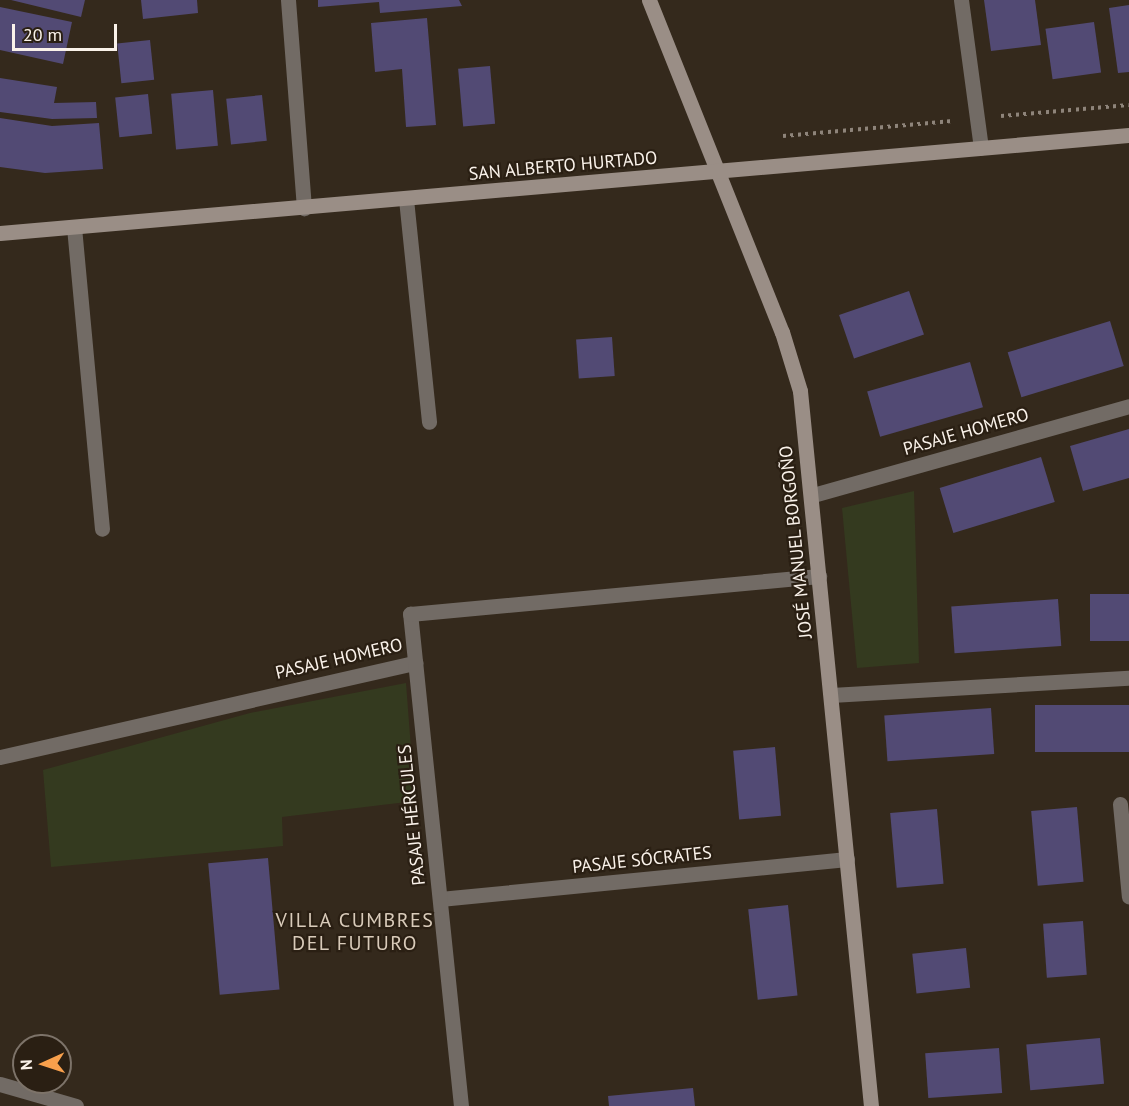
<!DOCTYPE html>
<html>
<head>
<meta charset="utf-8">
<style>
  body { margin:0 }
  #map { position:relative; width:1129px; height:1106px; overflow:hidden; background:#34291c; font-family:"PT Sans",sans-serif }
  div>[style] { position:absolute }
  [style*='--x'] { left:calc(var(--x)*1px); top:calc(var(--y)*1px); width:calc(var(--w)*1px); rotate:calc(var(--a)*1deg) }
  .green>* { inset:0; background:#343a1f }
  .building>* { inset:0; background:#524a74; transform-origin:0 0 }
  .path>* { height:4px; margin-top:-2px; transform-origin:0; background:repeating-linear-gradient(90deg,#8e847a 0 3px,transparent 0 7.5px) }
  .street>* { height:15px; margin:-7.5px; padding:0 7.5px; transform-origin:7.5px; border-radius:7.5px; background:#726b65 }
  .secondary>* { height:15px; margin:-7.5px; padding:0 7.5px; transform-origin:7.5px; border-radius:7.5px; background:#9a8e86 }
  span { translate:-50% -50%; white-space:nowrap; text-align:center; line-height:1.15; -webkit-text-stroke:4.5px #2a1f13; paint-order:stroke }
  .street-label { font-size:18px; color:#faf2ea }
  .neighbourhood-label { font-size:20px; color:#d9cbba; letter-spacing:1.5px }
  .north { position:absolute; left:12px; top:1034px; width:60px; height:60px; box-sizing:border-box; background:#2a1f13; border:2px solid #7d7369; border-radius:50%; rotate:267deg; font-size:16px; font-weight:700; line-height:24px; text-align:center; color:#faf2ea }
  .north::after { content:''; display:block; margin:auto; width:21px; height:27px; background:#f9a04c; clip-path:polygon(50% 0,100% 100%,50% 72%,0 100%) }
  .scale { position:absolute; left:12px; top:24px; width:105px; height:27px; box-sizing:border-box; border:3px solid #faf2ea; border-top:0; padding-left:8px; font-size:18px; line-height:21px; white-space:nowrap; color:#faf2ea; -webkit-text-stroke:4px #2a1f13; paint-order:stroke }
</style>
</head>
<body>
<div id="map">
  <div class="green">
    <i style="clip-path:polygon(914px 491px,919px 663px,857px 668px,842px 508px)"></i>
    <i style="clip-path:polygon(406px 683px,415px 801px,282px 817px,283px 846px,51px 867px,43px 770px,250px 713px)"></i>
  </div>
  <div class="building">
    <i style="clip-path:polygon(11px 0,85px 0,81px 17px)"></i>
    <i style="clip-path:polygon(141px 0,197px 0,198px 13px,143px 19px)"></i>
    <i style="clip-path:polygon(318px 0,459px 0,462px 6px,380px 13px,379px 2px,318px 7px)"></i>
    <i style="clip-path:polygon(984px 0,1035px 0,1041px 45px,991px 51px)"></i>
    <i style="clip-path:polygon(1129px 5px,1129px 72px,1118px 73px,1109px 8px)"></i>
    <i style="clip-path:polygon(0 7px,72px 22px,63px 64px,0 50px)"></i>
    <i style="clip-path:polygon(427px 18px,436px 125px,406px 127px,402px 69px,375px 72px,371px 23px)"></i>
    <i style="left:1094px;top:22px;width:51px;height:49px;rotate:82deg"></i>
    <i style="left:150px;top:40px;width:40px;height:33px;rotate:84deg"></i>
    <i style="left:490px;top:66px;width:58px;height:32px;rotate:85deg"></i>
    <i style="clip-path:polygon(0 78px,57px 87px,54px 103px,96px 102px,97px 118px,52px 119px,0 112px)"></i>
    <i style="left:213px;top:90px;width:56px;height:42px;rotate:85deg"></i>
    <i style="left:148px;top:94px;width:40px;height:33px;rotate:84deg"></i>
    <i style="left:262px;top:95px;width:46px;height:36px;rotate:84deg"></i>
    <i style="clip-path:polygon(0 118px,52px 126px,99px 123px,103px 169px,45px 173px,0 167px)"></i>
    <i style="left:909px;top:291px;width:46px;height:74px;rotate:71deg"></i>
    <i style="left:1110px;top:321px;width:47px;height:107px;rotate:73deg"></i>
    <i style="left:612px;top:337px;width:39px;height:36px;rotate:86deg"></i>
    <i style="left:970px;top:362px;width:47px;height:107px;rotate:74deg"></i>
    <i style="clip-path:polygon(1129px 429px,1129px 478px,1083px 491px,1070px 446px)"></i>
    <i style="left:1041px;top:457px;width:47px;height:106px;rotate:73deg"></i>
    <i style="left:1129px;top:594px;width:47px;height:39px;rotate:90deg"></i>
    <i style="left:1058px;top:599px;width:47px;height:107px;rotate:86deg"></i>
    <i style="left:1129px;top:705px;width:47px;height:94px;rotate:90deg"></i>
    <i style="left:991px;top:708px;width:46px;height:107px;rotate:86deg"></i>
    <i style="left:775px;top:747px;width:69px;height:42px;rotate:85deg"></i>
    <i style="left:1077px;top:807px;width:75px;height:46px;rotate:85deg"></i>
    <i style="left:937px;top:809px;width:75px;height:47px;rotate:85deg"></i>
    <i style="left:268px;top:858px;width:132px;height:60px;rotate:85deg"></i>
    <i style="left:788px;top:905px;width:91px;height:40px;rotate:84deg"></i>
    <i style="left:1083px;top:921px;width:54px;height:40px;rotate:86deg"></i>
    <i style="left:966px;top:948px;width:40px;height:54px;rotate:84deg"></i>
    <i style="left:1100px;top:1038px;width:46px;height:74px;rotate:85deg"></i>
    <i style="left:999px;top:1048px;width:45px;height:74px;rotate:86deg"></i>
    <i style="clip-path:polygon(693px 1088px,695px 1106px,609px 1106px,608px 1096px)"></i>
  </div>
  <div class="path">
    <i style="--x:1001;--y:116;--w:128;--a:-4.9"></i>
    <i style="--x:783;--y:136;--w:170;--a:-5.1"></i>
  </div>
  <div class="street">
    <i style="--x:288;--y:0;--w:209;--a:85.6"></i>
    <i style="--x:961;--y:0;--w:149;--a:82.3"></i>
    <i style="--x:406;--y:199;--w:224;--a:84.1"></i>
    <i style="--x:74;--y:227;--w:303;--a:84.7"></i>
    <i style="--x:813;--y:495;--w:328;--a:-15.7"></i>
    <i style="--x:831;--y:695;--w:298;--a:-3.3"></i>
    <i style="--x:0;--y:757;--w:426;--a:-12.8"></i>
    <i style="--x:1120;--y:804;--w:93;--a:84.5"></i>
    <i style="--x:440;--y:899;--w:409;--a:-5.6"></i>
    <i style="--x:0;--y:1084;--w:79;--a:16.1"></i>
    <i style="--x:461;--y:1106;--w:495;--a:-95.9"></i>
    <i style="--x:410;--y:614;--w:411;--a:-5.3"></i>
  </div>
  <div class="secondary">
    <i style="--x:649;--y:0;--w:358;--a:68.2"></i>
    <i style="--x:782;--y:332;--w:62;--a:73"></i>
    <i style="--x:800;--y:391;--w:719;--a:84.33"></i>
    <i style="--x:0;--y:233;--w:1133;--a:-4.96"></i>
  </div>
  <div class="street-label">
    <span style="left:563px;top:166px;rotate:-5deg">SAN ALBERTO HURTADO</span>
    <span style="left:966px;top:432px;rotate:-16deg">PASAJE HOMERO</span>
    <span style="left:796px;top:542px;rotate:-96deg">JOSÉ MANUEL BORGOÑO</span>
    <span style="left:339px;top:659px;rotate:-13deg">PASAJE HOMERO</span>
    <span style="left:412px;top:815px;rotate:-96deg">PASAJE HÉRCULES</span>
    <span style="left:642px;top:860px;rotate:-6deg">PASAJE SÓCRATES</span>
  </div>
  <div class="neighbourhood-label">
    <span style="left:355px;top:932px">VILLA CUMBRES<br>DEL FUTURO</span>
  </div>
  <div class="north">N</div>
  <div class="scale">20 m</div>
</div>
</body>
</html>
